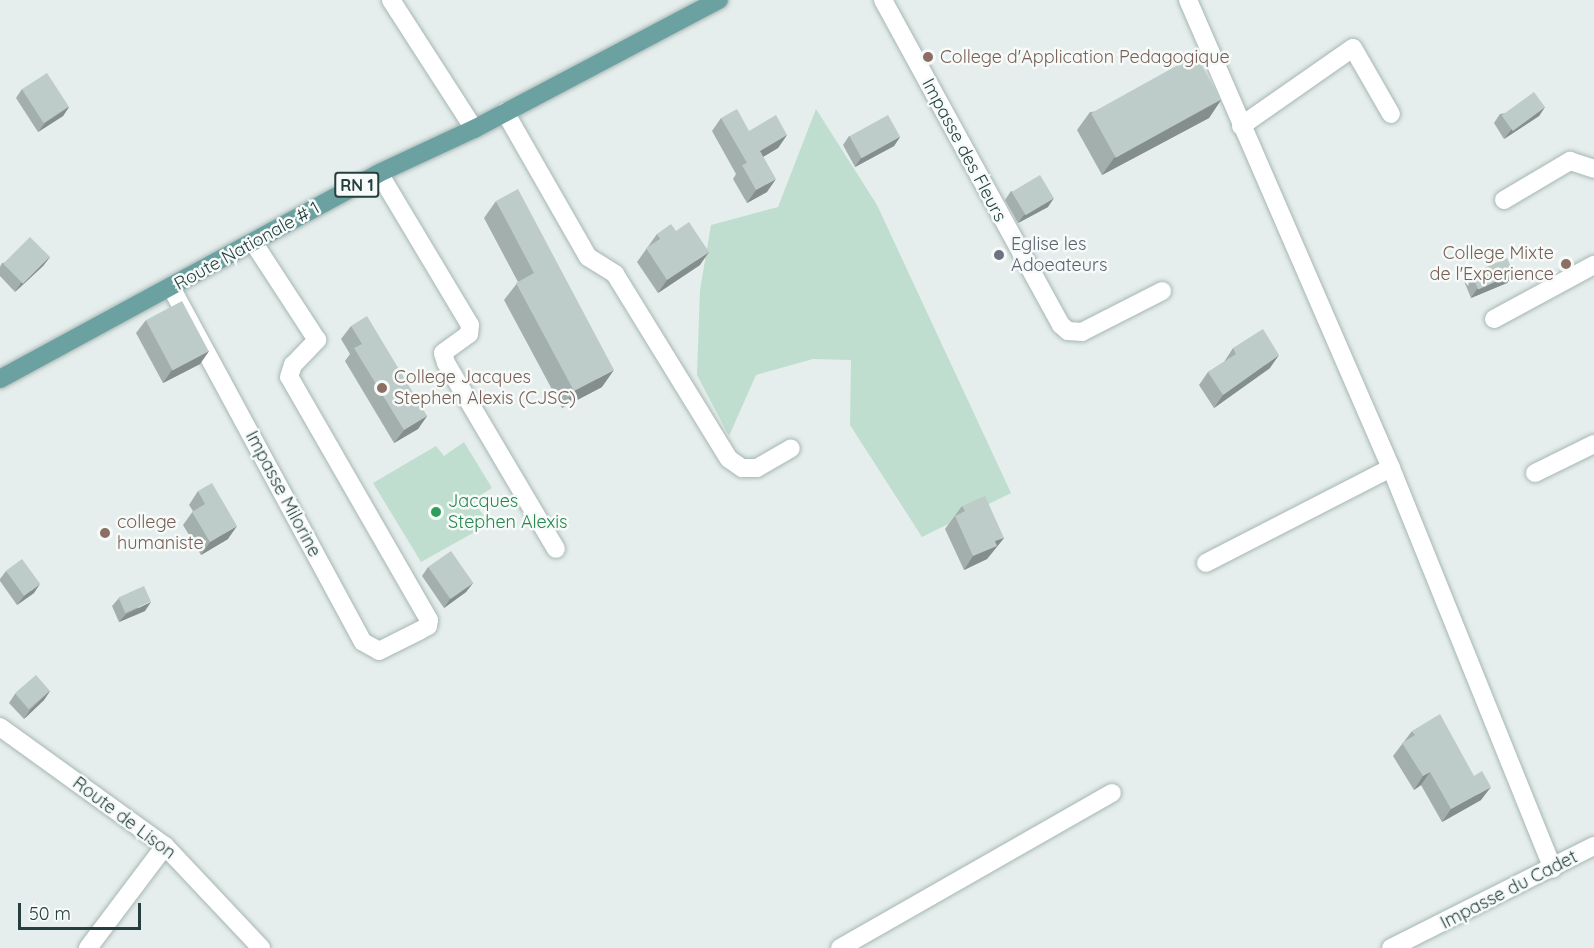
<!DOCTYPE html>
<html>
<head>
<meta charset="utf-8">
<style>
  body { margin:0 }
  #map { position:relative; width:1594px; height:948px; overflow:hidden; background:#e5eeec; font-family:Quicksand,sans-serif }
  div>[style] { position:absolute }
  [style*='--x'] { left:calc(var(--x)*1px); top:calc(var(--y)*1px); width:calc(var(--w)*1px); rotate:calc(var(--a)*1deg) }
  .green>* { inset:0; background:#bfdecf }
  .roads { filter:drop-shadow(0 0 2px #a7b6b4) drop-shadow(0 0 2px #a7b6b4) }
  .street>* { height:18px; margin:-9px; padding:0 9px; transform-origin:9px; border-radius:9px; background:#fff }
  .secondary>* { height:18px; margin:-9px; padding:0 9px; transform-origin:9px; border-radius:9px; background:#fff }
  .primary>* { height:18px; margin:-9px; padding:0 9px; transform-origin:9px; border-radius:9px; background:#6ba2a1 }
  .wall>* { inset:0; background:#a3afad }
  .shaded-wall>* { inset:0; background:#848e8d }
  .building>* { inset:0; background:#bdcbc9; transform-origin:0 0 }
  .dots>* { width:16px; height:16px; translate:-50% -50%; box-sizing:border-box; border:3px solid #f6faf9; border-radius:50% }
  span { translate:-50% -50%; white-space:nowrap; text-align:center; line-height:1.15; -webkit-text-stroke:5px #f6faf9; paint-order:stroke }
  .shield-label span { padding:2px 4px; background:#f6faf9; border:2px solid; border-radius:4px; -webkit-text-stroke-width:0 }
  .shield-label { font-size:16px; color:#243f3e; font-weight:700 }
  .education-label { font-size:18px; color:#785e54 }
  .left { translate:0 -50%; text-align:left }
  .right { translate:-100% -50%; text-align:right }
  .street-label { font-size:18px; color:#243f3e }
  .worship-label { font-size:18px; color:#5b616d }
  .leisure-label { font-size:18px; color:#27864d }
  .scale { position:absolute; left:18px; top:903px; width:123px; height:27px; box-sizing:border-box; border:3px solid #243f3e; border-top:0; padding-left:8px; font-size:18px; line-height:21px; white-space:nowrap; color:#243f3e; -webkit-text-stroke:4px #f6faf9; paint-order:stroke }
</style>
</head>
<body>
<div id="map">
  <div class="green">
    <i style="clip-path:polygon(816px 109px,877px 205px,1011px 493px,922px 537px,850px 425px,851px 360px,813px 359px,756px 375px,729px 436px,697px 375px,700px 290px,711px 225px,778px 207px)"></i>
    <i style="clip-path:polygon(464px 442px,492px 488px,473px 500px,489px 524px,421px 562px,373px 483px,436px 446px,444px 456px)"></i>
  </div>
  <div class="roads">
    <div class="street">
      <i style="--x:391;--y:0;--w:153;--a:57.2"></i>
      <i style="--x:883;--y:0;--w:371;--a:61.3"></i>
      <i style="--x:1061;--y:325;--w:9;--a:41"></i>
      <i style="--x:1068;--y:331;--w:14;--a:4"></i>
      <i style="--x:1082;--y:332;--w:90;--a:-27.1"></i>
      <i style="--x:1188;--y:0;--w:510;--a:66.55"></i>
      <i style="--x:1391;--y:468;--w:432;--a:68"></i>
      <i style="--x:505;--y:112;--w:167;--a:60.2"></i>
      <i style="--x:588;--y:257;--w:32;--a:32"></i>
      <i style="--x:615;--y:274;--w:217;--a:58.4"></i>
      <i style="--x:729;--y:459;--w:16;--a:35"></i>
      <i style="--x:742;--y:468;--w:15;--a:0"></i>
      <i style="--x:757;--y:468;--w:39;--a:-30"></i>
      <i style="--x:1241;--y:126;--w:136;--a:-34.9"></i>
      <i style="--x:1353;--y:48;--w:76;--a:60.1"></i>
      <i style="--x:379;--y:173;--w:177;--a:59.1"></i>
      <i style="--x:470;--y:325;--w:9;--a:96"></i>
      <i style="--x:469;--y:334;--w:32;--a:144"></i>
      <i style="--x:443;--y:353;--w:10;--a:73"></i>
      <i style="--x:446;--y:363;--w:216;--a:59.4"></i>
      <i style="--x:1504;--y:200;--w:77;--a:-30.6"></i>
      <i style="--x:1570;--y:161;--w:25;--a:18"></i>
      <i style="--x:172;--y:289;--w:401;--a:61.6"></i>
      <i style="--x:363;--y:642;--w:18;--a:29"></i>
      <i style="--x:379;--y:651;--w:45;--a:-26.6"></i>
      <i style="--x:419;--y:631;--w:10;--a:-29"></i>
      <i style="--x:428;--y:626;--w:6;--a:-81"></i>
      <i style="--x:429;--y:620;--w:280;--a:-119.9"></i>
      <i style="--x:289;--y:377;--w:13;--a:-72"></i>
      <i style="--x:293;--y:365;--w:35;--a:-46"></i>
      <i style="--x:317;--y:340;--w:117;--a:-123.1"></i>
      <i style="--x:1494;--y:319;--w:114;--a:-28.4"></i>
      <i style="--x:1535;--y:473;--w:66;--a:-26.2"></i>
      <i style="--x:1206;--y:563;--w:208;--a:-27.2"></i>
      <i style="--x:88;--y:948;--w:128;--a:-53"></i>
      <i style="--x:840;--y:948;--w:313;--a:-29.7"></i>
      <i style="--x:1391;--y:948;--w:227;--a:-26.7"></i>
    </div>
    <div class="secondary">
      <i style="--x:0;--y:727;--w:203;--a:35.8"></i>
      <i style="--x:165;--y:846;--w:140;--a:46.7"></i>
    </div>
    <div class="primary">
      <i style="--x:0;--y:379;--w:431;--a:-28.5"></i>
      <i style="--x:379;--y:173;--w:105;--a:-24.9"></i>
      <i style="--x:474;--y:129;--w:277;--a:-27.8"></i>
    </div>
  </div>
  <div class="wall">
    <i style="clip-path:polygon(22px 89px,69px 107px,63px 116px,38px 132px,16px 98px)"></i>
    <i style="clip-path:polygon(1221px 100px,1209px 118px,1102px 175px,1077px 130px,1090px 112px)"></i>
    <i style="clip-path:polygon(1545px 107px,1539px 116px,1504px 139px,1494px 123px,1500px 114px)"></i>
    <i style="clip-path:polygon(721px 118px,749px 131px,787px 135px,778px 148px,763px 157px,767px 192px,747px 203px,733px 179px,736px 174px,712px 131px)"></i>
    <i style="clip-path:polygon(849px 136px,900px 137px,894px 146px,855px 167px,843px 145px)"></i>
    <i style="clip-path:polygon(1011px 191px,1048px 207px,1018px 223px,1005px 200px)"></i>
    <i style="clip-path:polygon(496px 201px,602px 387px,562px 408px,504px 300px,518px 282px,484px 218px)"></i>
    <i style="clip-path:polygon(676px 231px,700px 265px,658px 293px,637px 262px,657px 234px)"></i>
    <i style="clip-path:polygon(50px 257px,43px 266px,15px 292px,0 276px,0 267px,2px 263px)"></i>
    <i style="clip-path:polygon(1471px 272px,1507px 283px,1471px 298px,1464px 281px)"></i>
    <i style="clip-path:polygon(146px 320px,209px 351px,200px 364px,163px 383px,136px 333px)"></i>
    <i style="clip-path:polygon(351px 326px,427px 416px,418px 429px,394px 443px,345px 361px,350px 354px,341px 339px)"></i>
    <i style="clip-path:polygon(1233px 348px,1270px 368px,1214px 408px,1199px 385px,1208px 372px,1224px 362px)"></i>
    <i style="clip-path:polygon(198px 491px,228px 539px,201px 555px,183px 525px,193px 511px,189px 505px)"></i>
    <i style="clip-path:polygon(962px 506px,1004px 538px,987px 559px,964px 570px,945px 529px)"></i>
    <i style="clip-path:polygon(428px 567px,473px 583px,466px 592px,444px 608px,422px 576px)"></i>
    <i style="clip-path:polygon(6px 571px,34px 593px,17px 605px,0 581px,0 579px)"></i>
    <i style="clip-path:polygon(119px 598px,145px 611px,119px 622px,112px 606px)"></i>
    <i style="clip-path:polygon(50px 691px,44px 700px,24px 719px,9px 703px,15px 694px)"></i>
    <i style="clip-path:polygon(1412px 731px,1481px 800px,1442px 822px,1421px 785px,1414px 790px,1393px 756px)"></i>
  </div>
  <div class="shaded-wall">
    <i style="clip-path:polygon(1221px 100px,1209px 118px,1102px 175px,1114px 158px)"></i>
    <i style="clip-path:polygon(69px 107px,63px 116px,38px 132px,45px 123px)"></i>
    <i style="clip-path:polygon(1545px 107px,1539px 116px,1504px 139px,1511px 130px)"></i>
    <i style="clip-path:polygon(787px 135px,778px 148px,751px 164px,760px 151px)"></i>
    <i style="clip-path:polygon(900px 137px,894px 146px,855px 167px,861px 158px)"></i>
    <i style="clip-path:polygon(776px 179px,767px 192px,747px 203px,756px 190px)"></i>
    <i style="clip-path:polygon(1054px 198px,1048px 207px,1018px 223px,1024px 215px)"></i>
    <i style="clip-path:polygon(709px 252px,700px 265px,658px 293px,667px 280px)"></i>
    <i style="clip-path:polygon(50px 257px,43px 266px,15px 292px,21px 283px)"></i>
    <i style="clip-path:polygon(1514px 274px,1507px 283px,1471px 298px,1477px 289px)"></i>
    <i style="clip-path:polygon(209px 351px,200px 364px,163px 383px,172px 370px)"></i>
    <i style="clip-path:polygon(1279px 355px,1270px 368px,1214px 408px,1223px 395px)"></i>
    <i style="clip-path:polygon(614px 370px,602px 387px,562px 408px,574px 391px)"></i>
    <i style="clip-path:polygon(427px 416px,418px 429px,394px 443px,404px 430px)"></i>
    <i style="clip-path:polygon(237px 526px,228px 539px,201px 555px,210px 542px)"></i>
    <i style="clip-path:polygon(1004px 538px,987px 559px,964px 570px,973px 556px,995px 541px)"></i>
    <i style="clip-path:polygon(473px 583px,466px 592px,444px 608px,450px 599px)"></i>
    <i style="clip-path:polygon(40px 584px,34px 593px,17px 605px,24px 596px)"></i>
    <i style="clip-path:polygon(151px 602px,145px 611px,119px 622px,126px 614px)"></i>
    <i style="clip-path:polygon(50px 691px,44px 700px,24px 719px,30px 710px)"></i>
    <i style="clip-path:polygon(1430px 772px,1421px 785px,1414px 790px,1423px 776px)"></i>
    <i style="clip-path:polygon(1491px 787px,1481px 800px,1442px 822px,1451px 809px)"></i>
  </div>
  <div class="building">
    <i style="left:1196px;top:55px;width:51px;height:120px;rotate:61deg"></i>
    <i style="left:47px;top:73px;width:40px;height:30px;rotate:57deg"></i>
    <i style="left:1534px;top:92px;width:19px;height:40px;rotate:54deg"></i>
    <i style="clip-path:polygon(737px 109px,749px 131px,776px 115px,787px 135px,760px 151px,776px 179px,756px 190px,742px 165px,747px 163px,721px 118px)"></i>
    <i style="left:888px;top:115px;width:25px;height:44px;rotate:61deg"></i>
    <i style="left:1040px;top:175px;width:27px;height:33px;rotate:59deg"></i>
    <i style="clip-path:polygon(518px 189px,614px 370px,574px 391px,516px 283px,534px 273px,496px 201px)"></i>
    <i style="clip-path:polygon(689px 222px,709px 252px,667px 280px,646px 248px,660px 239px,657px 234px,671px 224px,676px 231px)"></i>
    <i style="left:30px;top:237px;width:28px;height:38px;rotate:45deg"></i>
    <i style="left:1507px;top:258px;width:17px;height:39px;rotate:66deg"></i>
    <i style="left:182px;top:301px;width:57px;height:41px;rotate:62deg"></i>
    <i style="clip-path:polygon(367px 316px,427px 416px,404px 430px,354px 348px,362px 344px,351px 326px)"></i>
    <i style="clip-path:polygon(1263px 329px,1279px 355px,1223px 395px,1208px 372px,1236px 354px,1233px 348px)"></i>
    <i style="clip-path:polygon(212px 483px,237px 526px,210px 542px,192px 512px,205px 504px,198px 491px)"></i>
    <i style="clip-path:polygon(985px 496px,1004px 538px,995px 541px,997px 546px,973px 556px,955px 516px,965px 511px,962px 506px)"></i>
    <i style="left:451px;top:551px;width:39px;height:28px;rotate:55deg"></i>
    <i style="left:22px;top:559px;width:31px;height:20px;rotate:54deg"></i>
    <i style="left:144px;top:586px;width:17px;height:28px;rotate:66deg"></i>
    <i style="left:36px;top:675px;width:21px;height:28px;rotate:49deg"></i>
    <i style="clip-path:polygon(1440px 714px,1474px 776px,1482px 771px,1491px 787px,1451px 809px,1430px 772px,1423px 776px,1402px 743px,1415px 735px,1412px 731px)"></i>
  </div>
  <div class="dots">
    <i style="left:928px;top:57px;background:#8d6e63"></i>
    <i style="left:999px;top:255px;background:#6b7280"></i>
    <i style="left:1566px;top:264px;background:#8d6e63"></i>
    <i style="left:382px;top:388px;background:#8d6e63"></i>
    <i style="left:436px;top:512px;background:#2e9e5b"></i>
    <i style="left:105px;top:533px;background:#8d6e63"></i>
  </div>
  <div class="shield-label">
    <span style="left:357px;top:185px">RN 1</span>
  </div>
  <div class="education-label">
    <span class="left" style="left:940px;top:57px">College d'Application Pedagogique</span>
    <span class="right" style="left:1554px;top:264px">College Mixte<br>de l'Experience</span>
    <span class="left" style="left:394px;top:388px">College Jacques<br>Stephen Alexis (CJSC)</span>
    <span class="left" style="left:117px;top:533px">college<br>humaniste</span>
  </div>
  <div class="street-label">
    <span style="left:964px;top:150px;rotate:62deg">Impasse des Fleurs</span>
    <span style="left:247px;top:246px;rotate:-29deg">Route Nationale # 1</span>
    <span style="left:283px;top:494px;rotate:62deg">Impasse Milorine</span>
    <span style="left:124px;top:818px;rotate:37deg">Route de Lison</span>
    <span style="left:1509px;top:890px;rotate:-27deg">Impasse du Cadet</span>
  </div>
  <div class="worship-label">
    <span class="left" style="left:1011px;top:255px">Eglise les<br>Adoeateurs</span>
  </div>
  <div class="leisure-label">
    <span class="left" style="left:448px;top:512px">Jacques<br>Stephen Alexis</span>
  </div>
  <div class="scale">50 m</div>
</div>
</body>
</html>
